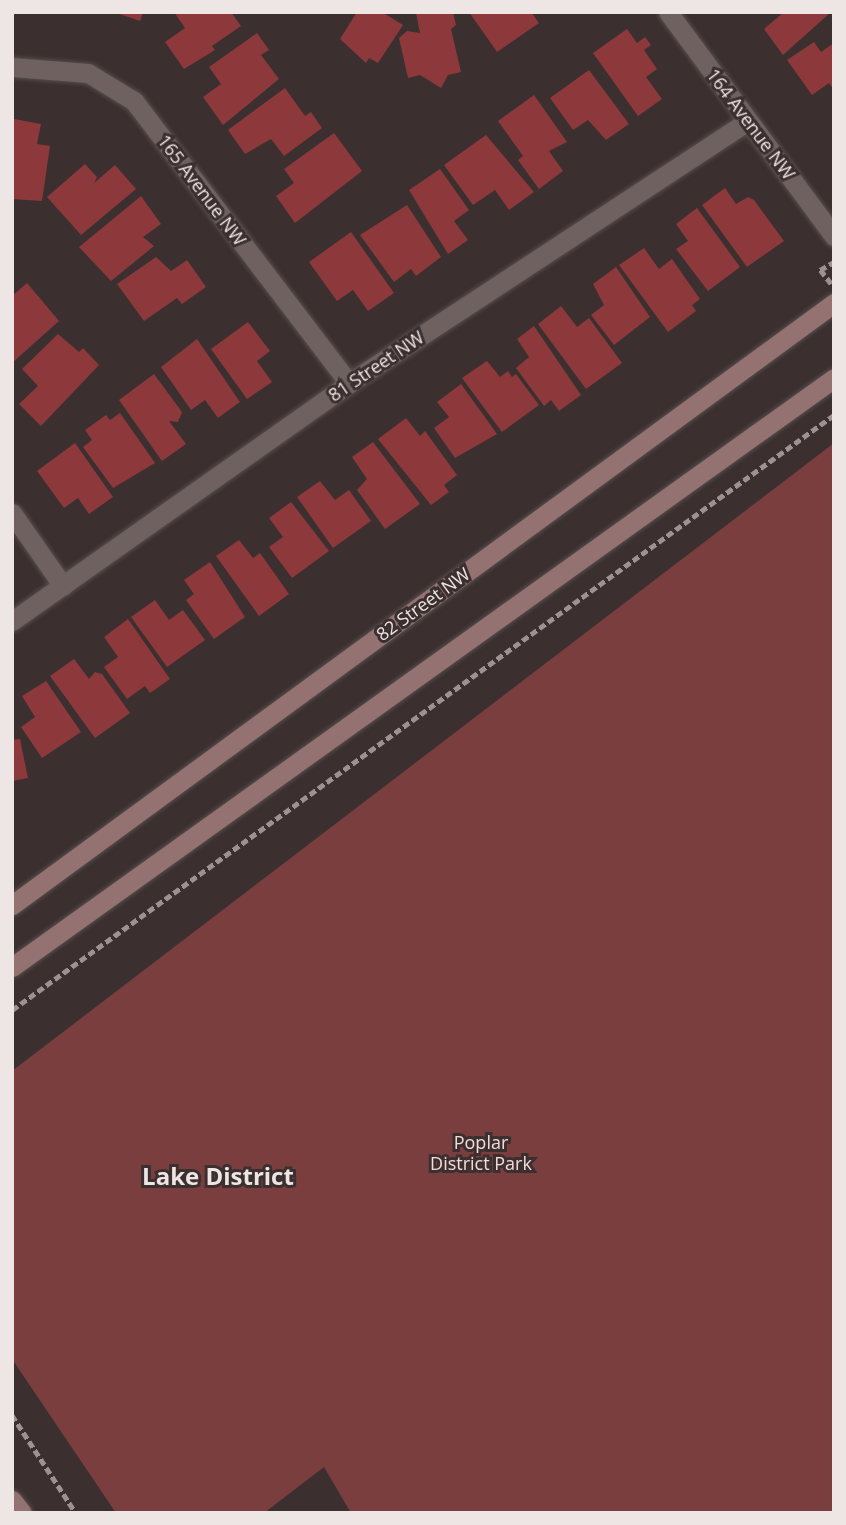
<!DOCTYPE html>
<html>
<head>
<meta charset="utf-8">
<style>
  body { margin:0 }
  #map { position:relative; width:846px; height:1525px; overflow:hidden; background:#3b2f2f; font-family:"Open Sans",sans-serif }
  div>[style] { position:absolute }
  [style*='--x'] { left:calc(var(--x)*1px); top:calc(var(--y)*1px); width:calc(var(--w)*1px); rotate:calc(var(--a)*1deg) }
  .green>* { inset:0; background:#7b3e3e }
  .building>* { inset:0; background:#8d393c }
  .path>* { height:4.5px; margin-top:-2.25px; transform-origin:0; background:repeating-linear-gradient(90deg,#9b9291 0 7px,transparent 0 10.5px) }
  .roads { filter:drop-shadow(0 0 2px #574d4d) drop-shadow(0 0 2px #574d4d) }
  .minor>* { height:19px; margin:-9.5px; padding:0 9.5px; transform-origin:9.5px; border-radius:9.5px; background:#6e6160 }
  .tertiary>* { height:19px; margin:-9.5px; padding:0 9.5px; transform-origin:9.5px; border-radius:9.5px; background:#6e6160 }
  .secondary>* { height:19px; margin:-9.5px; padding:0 9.5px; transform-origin:9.5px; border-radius:9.5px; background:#937271 }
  span { translate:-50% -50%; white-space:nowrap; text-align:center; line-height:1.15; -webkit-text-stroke:6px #3b2f2f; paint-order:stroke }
  .street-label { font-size:18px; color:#eee6e5 }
  .park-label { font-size:18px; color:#f4dad9 }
  .district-label { font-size:24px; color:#eee6e5; font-weight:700 }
  .frame { position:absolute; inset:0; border:14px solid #eee6e5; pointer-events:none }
</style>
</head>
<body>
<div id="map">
  <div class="green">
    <i style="clip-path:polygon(834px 443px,834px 1513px,351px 1513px,324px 1467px,264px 1513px,116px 1513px,12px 1359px,12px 1071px)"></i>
  </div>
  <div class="building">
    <i style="clip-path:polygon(114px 12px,143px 12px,140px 21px)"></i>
    <i style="clip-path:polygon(174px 12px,231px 12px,241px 26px,212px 46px,215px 50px,184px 69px,165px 42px,185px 28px)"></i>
    <i style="clip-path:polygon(357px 12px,382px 12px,403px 25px,378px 63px,369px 58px,366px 63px,340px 39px)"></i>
    <i style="clip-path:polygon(453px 12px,456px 25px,451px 29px,461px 72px,448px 75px,441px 88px,420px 75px,408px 78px,399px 38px,407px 31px,420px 33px,416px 13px)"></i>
    <i style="clip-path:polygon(469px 12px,531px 12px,539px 23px,497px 52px)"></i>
    <i style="clip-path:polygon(784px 12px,831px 12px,783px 55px,764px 29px)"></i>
    <i style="clip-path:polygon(627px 29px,637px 43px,645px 37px,651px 45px,644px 50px,657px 69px,646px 77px,662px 99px,638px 116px,593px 53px)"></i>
    <i style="clip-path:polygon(257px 33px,269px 50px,261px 55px,279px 79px,223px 125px,203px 97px,221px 84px,209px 67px)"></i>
    <i style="clip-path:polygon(814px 42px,821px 52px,834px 43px,834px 90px,829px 83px,812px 95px,787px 60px)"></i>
    <i style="clip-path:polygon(589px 70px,629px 124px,606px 140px,588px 120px,573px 130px,550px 98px)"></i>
    <i style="clip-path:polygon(285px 88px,305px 116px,311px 112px,322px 128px,284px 156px,271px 139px,245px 154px,228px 130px)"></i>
    <i style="clip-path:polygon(534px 95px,567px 142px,549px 151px,563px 171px,539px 189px,518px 160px,523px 156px,498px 121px)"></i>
    <i style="clip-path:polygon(14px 119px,41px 124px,37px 144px,50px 146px,42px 201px,12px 199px)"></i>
    <i style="clip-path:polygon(334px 133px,362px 171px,295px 223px,276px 196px,294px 183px,284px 169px)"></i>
    <i style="clip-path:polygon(486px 135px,534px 192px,509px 210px,495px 190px,473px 205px,444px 165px)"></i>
    <i style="clip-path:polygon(85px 164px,97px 177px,94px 183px,115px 165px,136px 189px,81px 235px,47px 197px)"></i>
    <i style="clip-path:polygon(440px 169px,469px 210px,454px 221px,468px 240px,448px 254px,409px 190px)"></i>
    <i style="clip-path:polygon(725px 188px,736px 204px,748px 197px,754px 200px,784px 241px,747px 267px,702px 205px)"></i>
    <i style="clip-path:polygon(141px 196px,161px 224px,143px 237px,154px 246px,111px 281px,79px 247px)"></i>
    <i style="clip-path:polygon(407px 205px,441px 257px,416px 276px,411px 269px,394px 282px,360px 235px)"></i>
    <i style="clip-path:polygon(697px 208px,740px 267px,708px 291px,676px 249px,688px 241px,676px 224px)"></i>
    <i style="clip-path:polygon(351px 232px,394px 293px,368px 311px,353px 290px,337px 301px,309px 262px)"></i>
    <i style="clip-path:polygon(644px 248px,659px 269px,672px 259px,700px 299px,692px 305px,696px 311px,668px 332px,619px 265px)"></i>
    <i style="clip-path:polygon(156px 257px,171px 271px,187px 260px,206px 287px,182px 304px,177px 298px,144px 321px,117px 284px)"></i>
    <i style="clip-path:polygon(616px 267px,650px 317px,614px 345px,591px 315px,604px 305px,593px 284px)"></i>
    <i style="clip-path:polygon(27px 283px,59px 321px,12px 363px,12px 296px)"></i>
    <i style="clip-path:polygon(561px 306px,577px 327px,589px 318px,622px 363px,586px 389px,538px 324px)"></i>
    <i style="clip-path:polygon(248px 322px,270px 351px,257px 361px,272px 382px,247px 399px,211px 349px)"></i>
    <i style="clip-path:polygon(534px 326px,581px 395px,559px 411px,551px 400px,544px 406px,516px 368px,529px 357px,517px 339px)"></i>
    <i style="clip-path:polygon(58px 334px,79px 352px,83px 348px,99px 365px,41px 426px,19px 404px,38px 386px,22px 369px)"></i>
    <i style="clip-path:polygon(197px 339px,240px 402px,218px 418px,205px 400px,191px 410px,161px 367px)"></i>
    <i style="clip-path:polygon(487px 361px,500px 377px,508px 371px,512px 377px,516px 374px,539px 405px,502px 432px,462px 378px)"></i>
    <i style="clip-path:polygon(154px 374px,182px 412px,178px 422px,169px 421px,186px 444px,162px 461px,119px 400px)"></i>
    <i style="clip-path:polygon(461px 384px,497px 434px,455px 458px,434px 428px,449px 417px,437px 402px)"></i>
    <i style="clip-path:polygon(120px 413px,155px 463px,113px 488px,83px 447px,92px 440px,85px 430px,106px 415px,110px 420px)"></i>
    <i style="clip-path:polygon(406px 418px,420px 436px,425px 431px,457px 475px,444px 485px,449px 492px,431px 505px,378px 439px)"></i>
    <i style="clip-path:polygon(373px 442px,420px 504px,385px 529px,357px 490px,367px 479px,352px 457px)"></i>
    <i style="clip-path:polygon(75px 443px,113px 497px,89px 514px,78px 498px,64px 508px,37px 471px)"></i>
    <i style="clip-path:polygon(320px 481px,335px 500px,349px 490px,371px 521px,333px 548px,297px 497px)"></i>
    <i style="clip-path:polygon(291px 502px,329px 551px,292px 578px,269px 547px,283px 537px,269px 518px)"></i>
    <i style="clip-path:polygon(239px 540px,253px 558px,260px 553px,289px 594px,259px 616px,216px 556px)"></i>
    <i style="clip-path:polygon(210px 562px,245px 617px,214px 639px,186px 600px,194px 594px,184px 580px)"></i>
    <i style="clip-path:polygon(155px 600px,169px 620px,183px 610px,205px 640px,167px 667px,131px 617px)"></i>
    <i style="clip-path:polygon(128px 619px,170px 679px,150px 693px,145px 686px,127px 699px,104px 667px,118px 657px,104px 637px)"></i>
    <i style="clip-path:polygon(74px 659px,89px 679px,95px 672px,102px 674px,130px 713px,95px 738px,50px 676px)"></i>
    <i style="clip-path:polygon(46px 681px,81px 732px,42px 758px,21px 727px,35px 717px,22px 696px)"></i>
    <i style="clip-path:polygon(20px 739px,28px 778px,12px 781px,12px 740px)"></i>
  </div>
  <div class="path">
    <i style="--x:831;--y:284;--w:18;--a:-128"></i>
    <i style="--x:820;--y:270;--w:16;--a:-30"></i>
    <i style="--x:12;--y:1010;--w:1015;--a:-35.9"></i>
    <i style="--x:12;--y:1415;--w:117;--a:56.9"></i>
  </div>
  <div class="roads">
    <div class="minor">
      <i style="--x:12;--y:67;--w:76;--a:4.5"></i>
      <i style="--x:88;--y:73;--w:54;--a:31.3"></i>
      <i style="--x:134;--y:101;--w:355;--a:52.7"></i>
      <i style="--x:12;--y:513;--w:89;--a:55.1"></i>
      <i style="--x:12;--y:621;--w:413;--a:-35.2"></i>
      <i style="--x:349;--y:383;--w:477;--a:-33.3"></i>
    </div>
    <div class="tertiary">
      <i style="--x:668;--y:12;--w:279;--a:53.5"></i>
    </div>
    <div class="secondary">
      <i style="--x:12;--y:905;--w:1019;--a:-36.22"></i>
      <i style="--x:12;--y:967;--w:1011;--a:-35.62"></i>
      <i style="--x:12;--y:1500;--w:16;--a:52"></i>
    </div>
  </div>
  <div class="street-label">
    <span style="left:751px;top:124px;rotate:53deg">164 Avenue NW</span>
    <span style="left:202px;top:190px;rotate:53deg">165 Avenue NW</span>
    <span style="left:376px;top:366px;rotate:-34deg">81 Street NW</span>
    <span style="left:423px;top:604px;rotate:-36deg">82 Street NW</span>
  </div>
  <div class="park-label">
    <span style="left:481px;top:1153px">Poplar<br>District Park</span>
  </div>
  <div class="district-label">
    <span style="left:218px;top:1176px">Lake District</span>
  </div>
  <div class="frame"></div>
</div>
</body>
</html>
